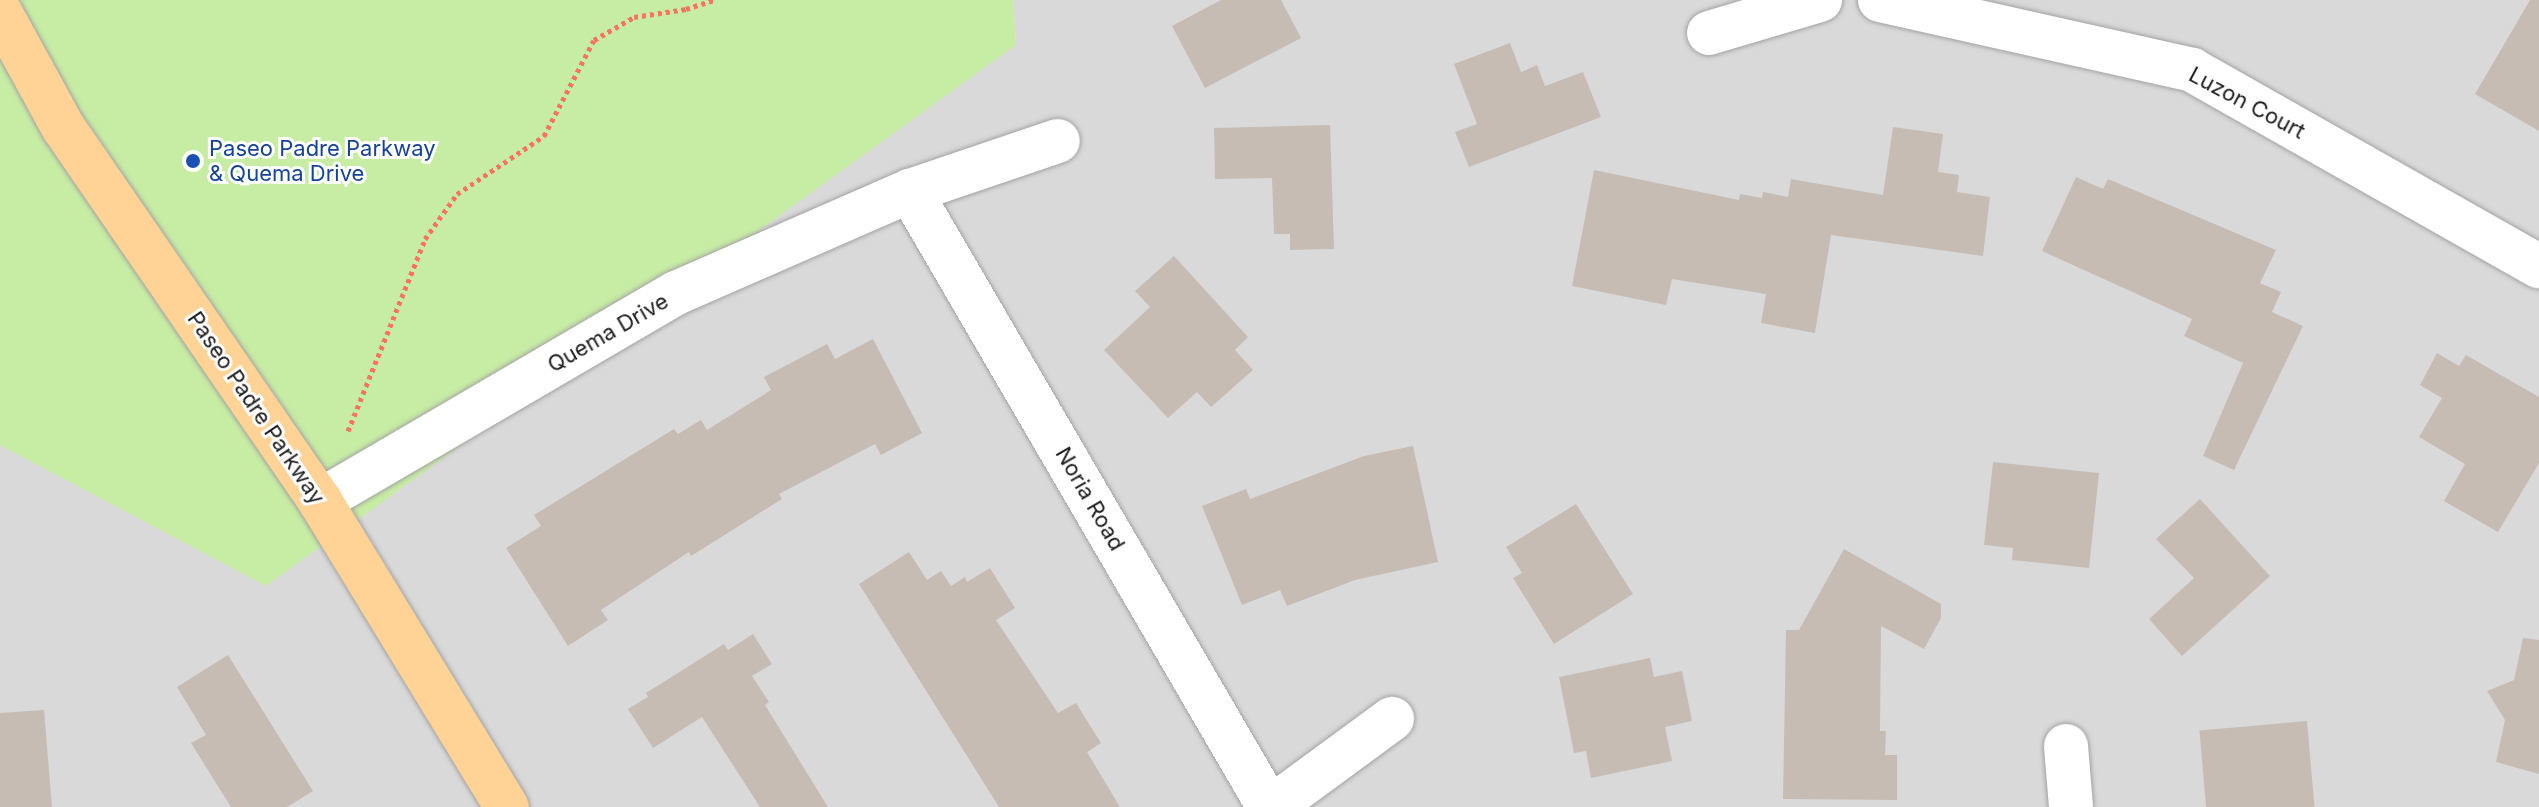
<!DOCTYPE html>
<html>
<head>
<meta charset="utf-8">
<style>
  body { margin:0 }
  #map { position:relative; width:2539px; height:807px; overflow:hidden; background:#eeeae1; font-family:Inter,sans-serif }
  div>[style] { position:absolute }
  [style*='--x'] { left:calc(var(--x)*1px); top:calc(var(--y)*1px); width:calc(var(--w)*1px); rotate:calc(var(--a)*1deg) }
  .residential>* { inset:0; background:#dad9d9 }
  .grass>* { inset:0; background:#c7eca4 }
  .building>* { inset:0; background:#c6bcb4; transform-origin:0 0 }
  .path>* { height:5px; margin-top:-2.5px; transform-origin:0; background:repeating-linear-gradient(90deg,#ff7262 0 4px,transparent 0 8px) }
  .roads { filter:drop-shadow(0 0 2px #a3a3a3) drop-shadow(0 0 2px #a3a3a3) }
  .minor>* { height:44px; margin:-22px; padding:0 22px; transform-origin:22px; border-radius:22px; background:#fff }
  .major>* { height:44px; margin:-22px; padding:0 22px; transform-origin:22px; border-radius:22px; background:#ffd296 }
  .dots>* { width:22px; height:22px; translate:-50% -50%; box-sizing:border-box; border:4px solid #fff; border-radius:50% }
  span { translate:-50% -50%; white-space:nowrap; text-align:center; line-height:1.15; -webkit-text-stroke:6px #fff; paint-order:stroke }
  .street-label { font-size:22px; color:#1c1c1c }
  .transit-label { font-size:22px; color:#164399 }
  .left { translate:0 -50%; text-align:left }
</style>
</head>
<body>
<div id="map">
  <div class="residential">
    <i style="clip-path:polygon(1013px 0,2539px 0,2539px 807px,0 807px,0 236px,1016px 45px)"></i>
  </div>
  <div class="grass">
    <i style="clip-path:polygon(0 0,1013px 0,1016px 45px,266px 586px,0 445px)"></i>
  </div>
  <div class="building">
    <i style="clip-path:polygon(1221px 0,1281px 0,1301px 38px,1205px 88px,1172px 26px)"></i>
    <i style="clip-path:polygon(2530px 0,2539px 0,2539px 131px,2475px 94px)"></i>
    <i style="clip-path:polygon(1510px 43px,1521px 72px,1537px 65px,1545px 86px,1583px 72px,1601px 117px,1469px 167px,1455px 132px,1477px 124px,1454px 64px)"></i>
    <i style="clip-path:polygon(1330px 125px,1334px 249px,1290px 250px,1290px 234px,1274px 234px,1272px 178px,1215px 179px,1214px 128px)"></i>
    <i style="clip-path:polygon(1893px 127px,1943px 134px,1938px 172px,1959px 175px,1957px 192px,1990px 197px,1983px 256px,1831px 235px,1815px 333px,1761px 323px,1766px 294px,1672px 279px,1666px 305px,1572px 286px,1594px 170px,1739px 200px,1740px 194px,1762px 198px,1763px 192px,1788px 197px,1791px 179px,1883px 195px)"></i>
    <i style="clip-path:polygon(2076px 177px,2103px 189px,2108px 179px,2276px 250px,2260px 283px,2281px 292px,2272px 312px,2303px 326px,2234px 470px,2203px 456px,2243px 363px,2184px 336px,2192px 319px,2042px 251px)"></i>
    <i style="clip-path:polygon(1174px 256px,1248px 337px,1235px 350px,1253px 370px,1211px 407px,1197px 392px,1168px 418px,1104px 350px,1150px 307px,1135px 291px)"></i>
    <i style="clip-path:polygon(873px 339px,922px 433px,881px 455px,875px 444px,779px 494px,782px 499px,691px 556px,689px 552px,601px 610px,608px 620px,568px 646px,506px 548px,541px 526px,534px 515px,674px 429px,678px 434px,701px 420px,707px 430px,771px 390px,764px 377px,827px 344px,835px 359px)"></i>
    <i style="clip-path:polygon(2437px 353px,2459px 366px,2466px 355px,2539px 397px,2539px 463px,2498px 532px,2444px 501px,2465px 464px,2419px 437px,2442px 398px,2420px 385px)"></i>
    <i style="clip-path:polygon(1413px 446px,1438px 562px,1355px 580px,1287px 606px,1280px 590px,1242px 605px,1202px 506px,1246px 489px,1250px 499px,1364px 456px)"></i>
    <i style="clip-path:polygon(1993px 462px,2099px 473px,2089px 568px,2012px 560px,2013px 548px,1984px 545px)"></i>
    <i style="clip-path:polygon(2200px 499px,2270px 576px,2182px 656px,2149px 619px,2194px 578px,2156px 539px)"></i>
    <i style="clip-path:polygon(1576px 504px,1633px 594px,1554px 644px,1513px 578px,1522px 573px,1506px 547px)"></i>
    <i style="clip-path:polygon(1844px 549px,1941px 604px,1941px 618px,1924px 649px,1881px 626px,1880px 731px,1886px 731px,1885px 755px,1897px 755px,1897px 800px,1783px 799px,1786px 630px,1799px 630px)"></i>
    <i style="clip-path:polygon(909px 552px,927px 580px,941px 571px,951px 586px,965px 577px,967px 582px,990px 568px,1015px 608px,996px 620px,1058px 713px,1076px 703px,1101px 743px,1087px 752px,1120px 807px,999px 807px,859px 584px)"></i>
    <i style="clip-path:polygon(753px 634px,772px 664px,752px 676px,769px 702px,765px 705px,828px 807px,760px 807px,702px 717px,653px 748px,628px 709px,648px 697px,646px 693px,724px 644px,728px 650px)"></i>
    <i style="clip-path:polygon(2523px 638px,2539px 640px,2539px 774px,2496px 762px,2505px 720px,2487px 691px,2514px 680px)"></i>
    <i style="clip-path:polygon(228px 655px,313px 791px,287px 807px,231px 807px,191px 743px,206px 735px,177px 687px)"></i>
    <i style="clip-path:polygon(1650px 658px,1654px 677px,1682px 671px,1692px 721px,1665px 727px,1672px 761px,1591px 778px,1586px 751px,1574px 753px,1559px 677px)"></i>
    <i style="clip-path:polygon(44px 710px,52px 807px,0 807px,0 713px)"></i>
    <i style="left:2307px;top:721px;width:86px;height:108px;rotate:85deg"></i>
  </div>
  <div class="path">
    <i style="--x:348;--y:431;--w:207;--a:-68.1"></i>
    <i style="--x:425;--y:239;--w:55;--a:-54.6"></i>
    <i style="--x:457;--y:194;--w:105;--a:-33.7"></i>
    <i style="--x:544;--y:136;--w:108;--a:-62.5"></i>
    <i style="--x:594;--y:40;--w:46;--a:-29.9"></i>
    <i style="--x:634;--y:17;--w:53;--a:-8.7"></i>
    <i style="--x:686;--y:9;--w:29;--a:-18"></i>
  </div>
  <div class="roads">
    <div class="minor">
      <i style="--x:1880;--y:0;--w:320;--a:12.6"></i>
      <i style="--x:2192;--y:70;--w:399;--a:29.5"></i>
      <i style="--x:1709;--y:33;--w:116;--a:-16.6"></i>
      <i style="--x:910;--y:191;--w:713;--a:59.77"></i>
      <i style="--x:320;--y:501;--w:412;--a:-30.3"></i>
      <i style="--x:676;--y:293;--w:255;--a:-23.6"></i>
      <i style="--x:910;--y:191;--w:156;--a:-18.7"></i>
      <i style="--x:2066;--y:746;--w:61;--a:85.3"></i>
      <i style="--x:1272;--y:807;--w:149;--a:-36.3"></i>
    </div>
    <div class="major">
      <i style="--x:0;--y:12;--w:131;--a:61.3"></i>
      <i style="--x:63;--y:127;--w:454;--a:55.5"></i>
      <i style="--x:320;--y:501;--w:359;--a:58.6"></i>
    </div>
  </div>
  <div class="dots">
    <i style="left:193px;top:161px;background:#1a4fb4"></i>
  </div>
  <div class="street-label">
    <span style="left:2247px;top:103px;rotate:28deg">Luzon Court</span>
    <span style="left:608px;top:333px;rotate:-30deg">Quema Drive</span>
    <span style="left:256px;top:408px;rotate:56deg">Paseo Padre Parkway</span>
    <span style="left:1090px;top:499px;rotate:60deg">Noria Road</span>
  </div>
  <div class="transit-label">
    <span class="left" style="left:209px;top:161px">Paseo Padre Parkway<br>&amp; Quema Drive</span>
  </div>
</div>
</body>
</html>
